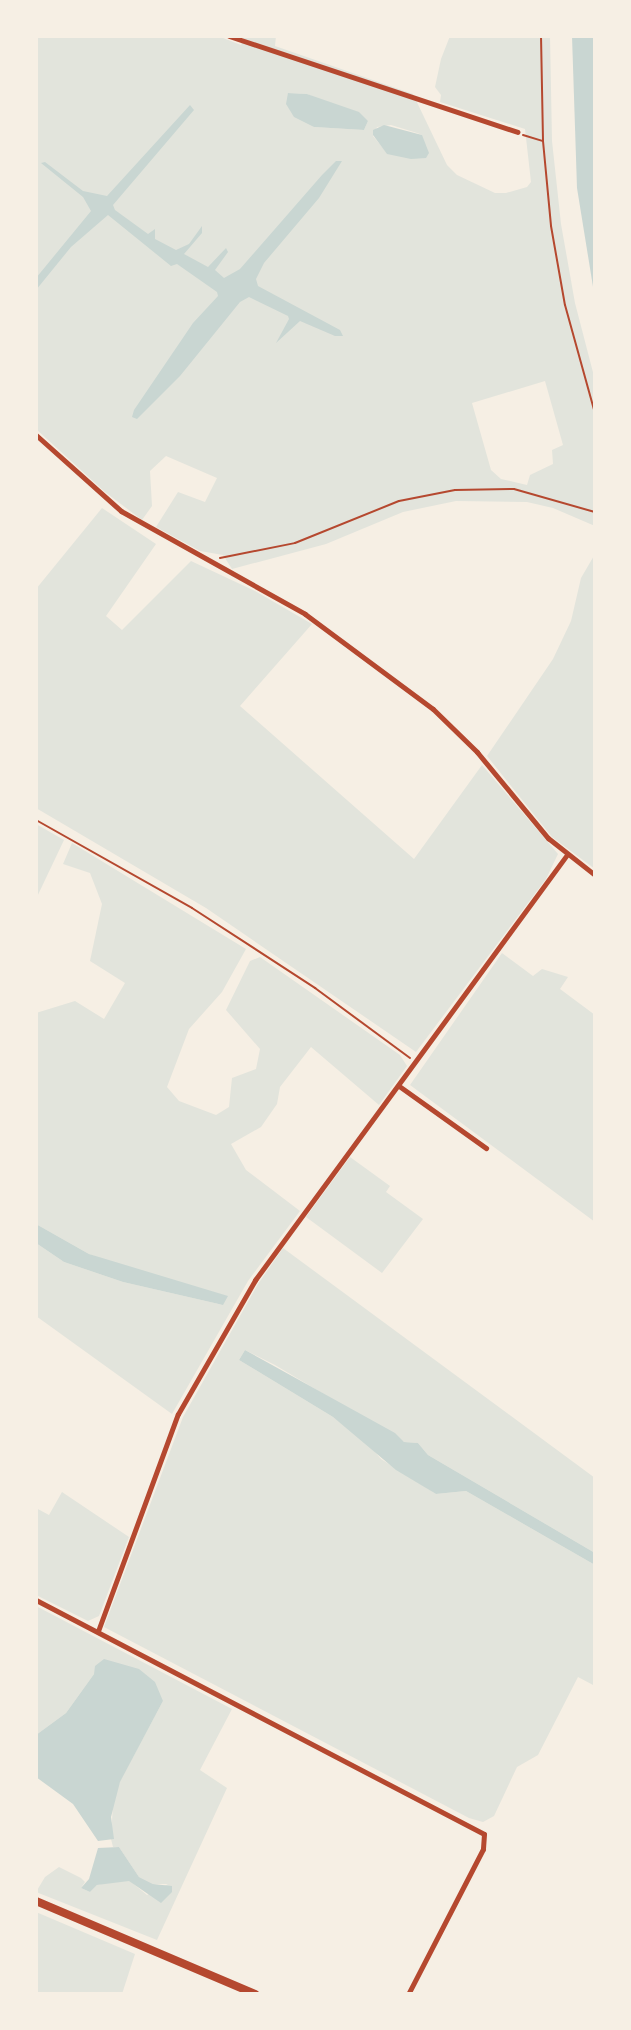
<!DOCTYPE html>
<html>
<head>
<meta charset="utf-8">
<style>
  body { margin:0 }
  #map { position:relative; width:631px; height:2030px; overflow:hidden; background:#f6efe4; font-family:Overpass,sans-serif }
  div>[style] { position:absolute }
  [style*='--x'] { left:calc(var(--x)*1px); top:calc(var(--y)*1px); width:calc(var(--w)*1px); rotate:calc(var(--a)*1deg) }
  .green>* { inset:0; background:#e2e4dc }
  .water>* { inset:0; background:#c9d6d2 }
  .path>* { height:2px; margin:-1px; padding:0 1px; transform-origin:1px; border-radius:1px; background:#b5482f }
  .minor>* { height:5px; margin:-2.5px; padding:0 2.5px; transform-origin:2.5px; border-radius:2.5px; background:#b5482f }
  .secondary>* { height:8px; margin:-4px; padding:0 4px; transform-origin:4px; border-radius:4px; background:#b5482f }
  span { translate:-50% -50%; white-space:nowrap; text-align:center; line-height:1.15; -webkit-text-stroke:5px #f6efe4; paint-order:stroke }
  .frame { position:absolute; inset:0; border:38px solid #f6efe4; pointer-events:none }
</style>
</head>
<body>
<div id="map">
  <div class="green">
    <i style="clip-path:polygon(evenodd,36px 36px,218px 36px,241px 45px,244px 36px,276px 36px,275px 46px,413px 94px,447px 165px,457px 175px,495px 193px,506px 193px,527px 187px,531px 182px,525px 129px,440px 102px,441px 95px,435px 87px,441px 59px,450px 36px,550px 36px,552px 141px,561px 224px,575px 303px,595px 380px,595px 526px,553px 508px,527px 502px,456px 501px,403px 512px,326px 544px,232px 569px,223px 555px,200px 551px,156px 527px,178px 492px,205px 502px,217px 478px,166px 456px,150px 471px,152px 506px,142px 520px,105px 492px,36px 429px,36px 36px,288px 93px,307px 94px,368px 121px,364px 130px,314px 127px,288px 93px,36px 36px,391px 125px,417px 133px,422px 135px,388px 154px,373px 136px,377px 127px,391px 125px,36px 36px,545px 381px,563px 445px,552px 450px,553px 464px,530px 475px,527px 485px,501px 479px,491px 470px,472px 403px,545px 381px)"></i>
    <i style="clip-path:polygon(102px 508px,156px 544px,106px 616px,122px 630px,191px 561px,255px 591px,312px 624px,240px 706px,414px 859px,482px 765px,558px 854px,546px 879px,416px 1052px,206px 908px,36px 808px,36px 589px)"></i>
    <i style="clip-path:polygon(595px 554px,595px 869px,552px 837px,487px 756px,553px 659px,571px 621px,581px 578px)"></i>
    <i style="clip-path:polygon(36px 824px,64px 840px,36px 899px)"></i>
    <i style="clip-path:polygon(72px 843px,246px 949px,222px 992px,189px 1029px,167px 1087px,179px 1101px,216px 1115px,229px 1107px,232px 1078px,256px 1069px,260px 1049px,226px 1010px,250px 961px,260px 957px,400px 1055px,407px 1066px,379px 1105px,311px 1047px,280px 1087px,277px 1104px,261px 1127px,231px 1144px,246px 1170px,300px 1211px,248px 1281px,172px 1414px,36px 1316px,36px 1243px,64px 1262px,123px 1282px,223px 1305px,89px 1254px,36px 1224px,36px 1013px,75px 1001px,104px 1019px,125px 983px,90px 961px,102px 904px,90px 873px,63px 864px)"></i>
    <i style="clip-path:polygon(502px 953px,533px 976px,542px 969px,568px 977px,560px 989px,595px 1015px,595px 1222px,410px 1085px)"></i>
    <i style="clip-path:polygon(350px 1157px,390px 1186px,386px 1192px,423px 1219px,382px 1273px,306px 1217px)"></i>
    <i style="clip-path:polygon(283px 1248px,595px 1478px,595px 1553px,428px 1455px,418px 1443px,404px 1442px,275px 1365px,245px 1350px,239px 1360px,333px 1417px,369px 1445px,381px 1459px,436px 1494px,466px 1491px,595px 1565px,595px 1686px,578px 1677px,538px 1755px,517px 1767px,494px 1816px,483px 1822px,469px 1818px,104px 1627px,183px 1417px,258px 1284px)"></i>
    <i style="clip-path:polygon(62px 1492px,129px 1537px,99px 1616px,88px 1621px,36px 1595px,36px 1508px,49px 1515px)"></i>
    <i style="clip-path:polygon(36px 1606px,232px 1709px,200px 1770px,227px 1788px,157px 1940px,36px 1892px,45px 1877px,59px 1867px,81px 1878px,85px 1882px,81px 1888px,90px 1892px,97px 1885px,117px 1881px,130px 1881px,147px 1895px,168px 1884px,153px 1884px,139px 1877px,119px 1847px,113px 1847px,111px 1839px,113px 1803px,120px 1781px,163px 1701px,94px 1674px,66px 1713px,36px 1735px)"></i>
    <i style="clip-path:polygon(36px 1912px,135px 1954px,122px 1994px,36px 1994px)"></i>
  </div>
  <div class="water">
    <i style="clip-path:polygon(572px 36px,595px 36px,595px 299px,577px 188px)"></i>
    <i style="clip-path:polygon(288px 93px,307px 94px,359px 112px,368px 121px,364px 130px,314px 127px,294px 117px,286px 104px)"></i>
    <i style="clip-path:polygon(190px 105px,194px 110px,113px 205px,115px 210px,148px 234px,155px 229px,155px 239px,176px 250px,189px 244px,202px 226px,202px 233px,184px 254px,208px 267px,226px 248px,228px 252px,215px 270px,224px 278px,240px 269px,322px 175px,336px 161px,342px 161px,319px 198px,264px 263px,256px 279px,258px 286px,340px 330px,343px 336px,335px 336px,300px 321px,276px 343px,289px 319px,288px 316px,249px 297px,240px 302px,180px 376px,137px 419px,132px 417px,134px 410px,193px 323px,218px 296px,217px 292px,177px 264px,171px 266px,108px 215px,71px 247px,36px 290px,36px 278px,91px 211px,83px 197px,41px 163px,45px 162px,83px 191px,107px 196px)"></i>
    <i style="clip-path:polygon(384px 125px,422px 135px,429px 153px,426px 158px,411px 159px,387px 154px,373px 135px,373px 130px)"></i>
    <i style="clip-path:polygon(36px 1224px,89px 1254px,228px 1296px,223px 1305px,123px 1282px,64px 1262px,36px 1243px)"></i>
    <i style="clip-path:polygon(245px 1350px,395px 1433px,404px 1442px,418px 1443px,428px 1455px,595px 1553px,595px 1565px,466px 1491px,436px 1494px,396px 1470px,333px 1417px,239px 1360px)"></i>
    <i style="clip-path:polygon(104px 1659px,139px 1669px,155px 1682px,163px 1701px,120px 1782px,111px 1817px,114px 1839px,98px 1841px,73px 1804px,36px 1777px,36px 1735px,66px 1713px,94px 1674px,95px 1666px)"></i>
    <i style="clip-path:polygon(119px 1847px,139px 1877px,153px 1884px,172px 1886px,172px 1892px,161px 1903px,129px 1881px,97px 1885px,90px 1892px,81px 1888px,89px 1879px,98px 1848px)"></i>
  </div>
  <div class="path">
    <i style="--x:541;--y:36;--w:105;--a:88.9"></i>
    <i style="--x:543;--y:141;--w:85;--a:84.6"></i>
    <i style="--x:551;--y:226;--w:80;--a:80"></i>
    <i style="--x:565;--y:305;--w:112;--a:74.5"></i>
    <i style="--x:523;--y:135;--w:21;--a:17"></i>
    <i style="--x:220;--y:558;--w:76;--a:-11.3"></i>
    <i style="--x:295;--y:543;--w:112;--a:-22"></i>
    <i style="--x:399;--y:501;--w:57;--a:-11.1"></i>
    <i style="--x:455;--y:490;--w:59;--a:-1"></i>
    <i style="--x:514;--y:489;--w:84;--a:15.9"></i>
    <i style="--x:36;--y:820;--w:179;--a:29.4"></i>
    <i style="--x:192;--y:908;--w:147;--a:33"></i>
    <i style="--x:315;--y:988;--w:118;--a:36.4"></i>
  </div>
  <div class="minor">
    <i style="--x:229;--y:36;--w:304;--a:18.4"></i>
    <i style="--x:36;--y:435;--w:114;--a:41.8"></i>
    <i style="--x:121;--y:511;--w:211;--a:29.2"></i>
    <i style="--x:305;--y:614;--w:159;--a:36.6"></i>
    <i style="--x:433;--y:709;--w:62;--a:44.3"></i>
    <i style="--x:477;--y:752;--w:112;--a:50.5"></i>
    <i style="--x:548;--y:838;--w:60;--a:38.2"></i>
    <i style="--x:399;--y:1086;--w:107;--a:35.5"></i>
    <i style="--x:36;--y:1600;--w:505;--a:27.58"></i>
    <i style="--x:484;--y:1834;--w:15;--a:94"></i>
    <i style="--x:483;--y:1849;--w:163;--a:117.3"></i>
    <i style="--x:98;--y:1631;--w:231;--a:-69.8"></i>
    <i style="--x:178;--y:1414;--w:155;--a:-60.1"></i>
    <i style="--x:255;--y:1280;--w:526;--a:-53.74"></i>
  </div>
  <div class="secondary">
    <i style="--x:36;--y:1901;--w:238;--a:23"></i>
  </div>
  <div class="frame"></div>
</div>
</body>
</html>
